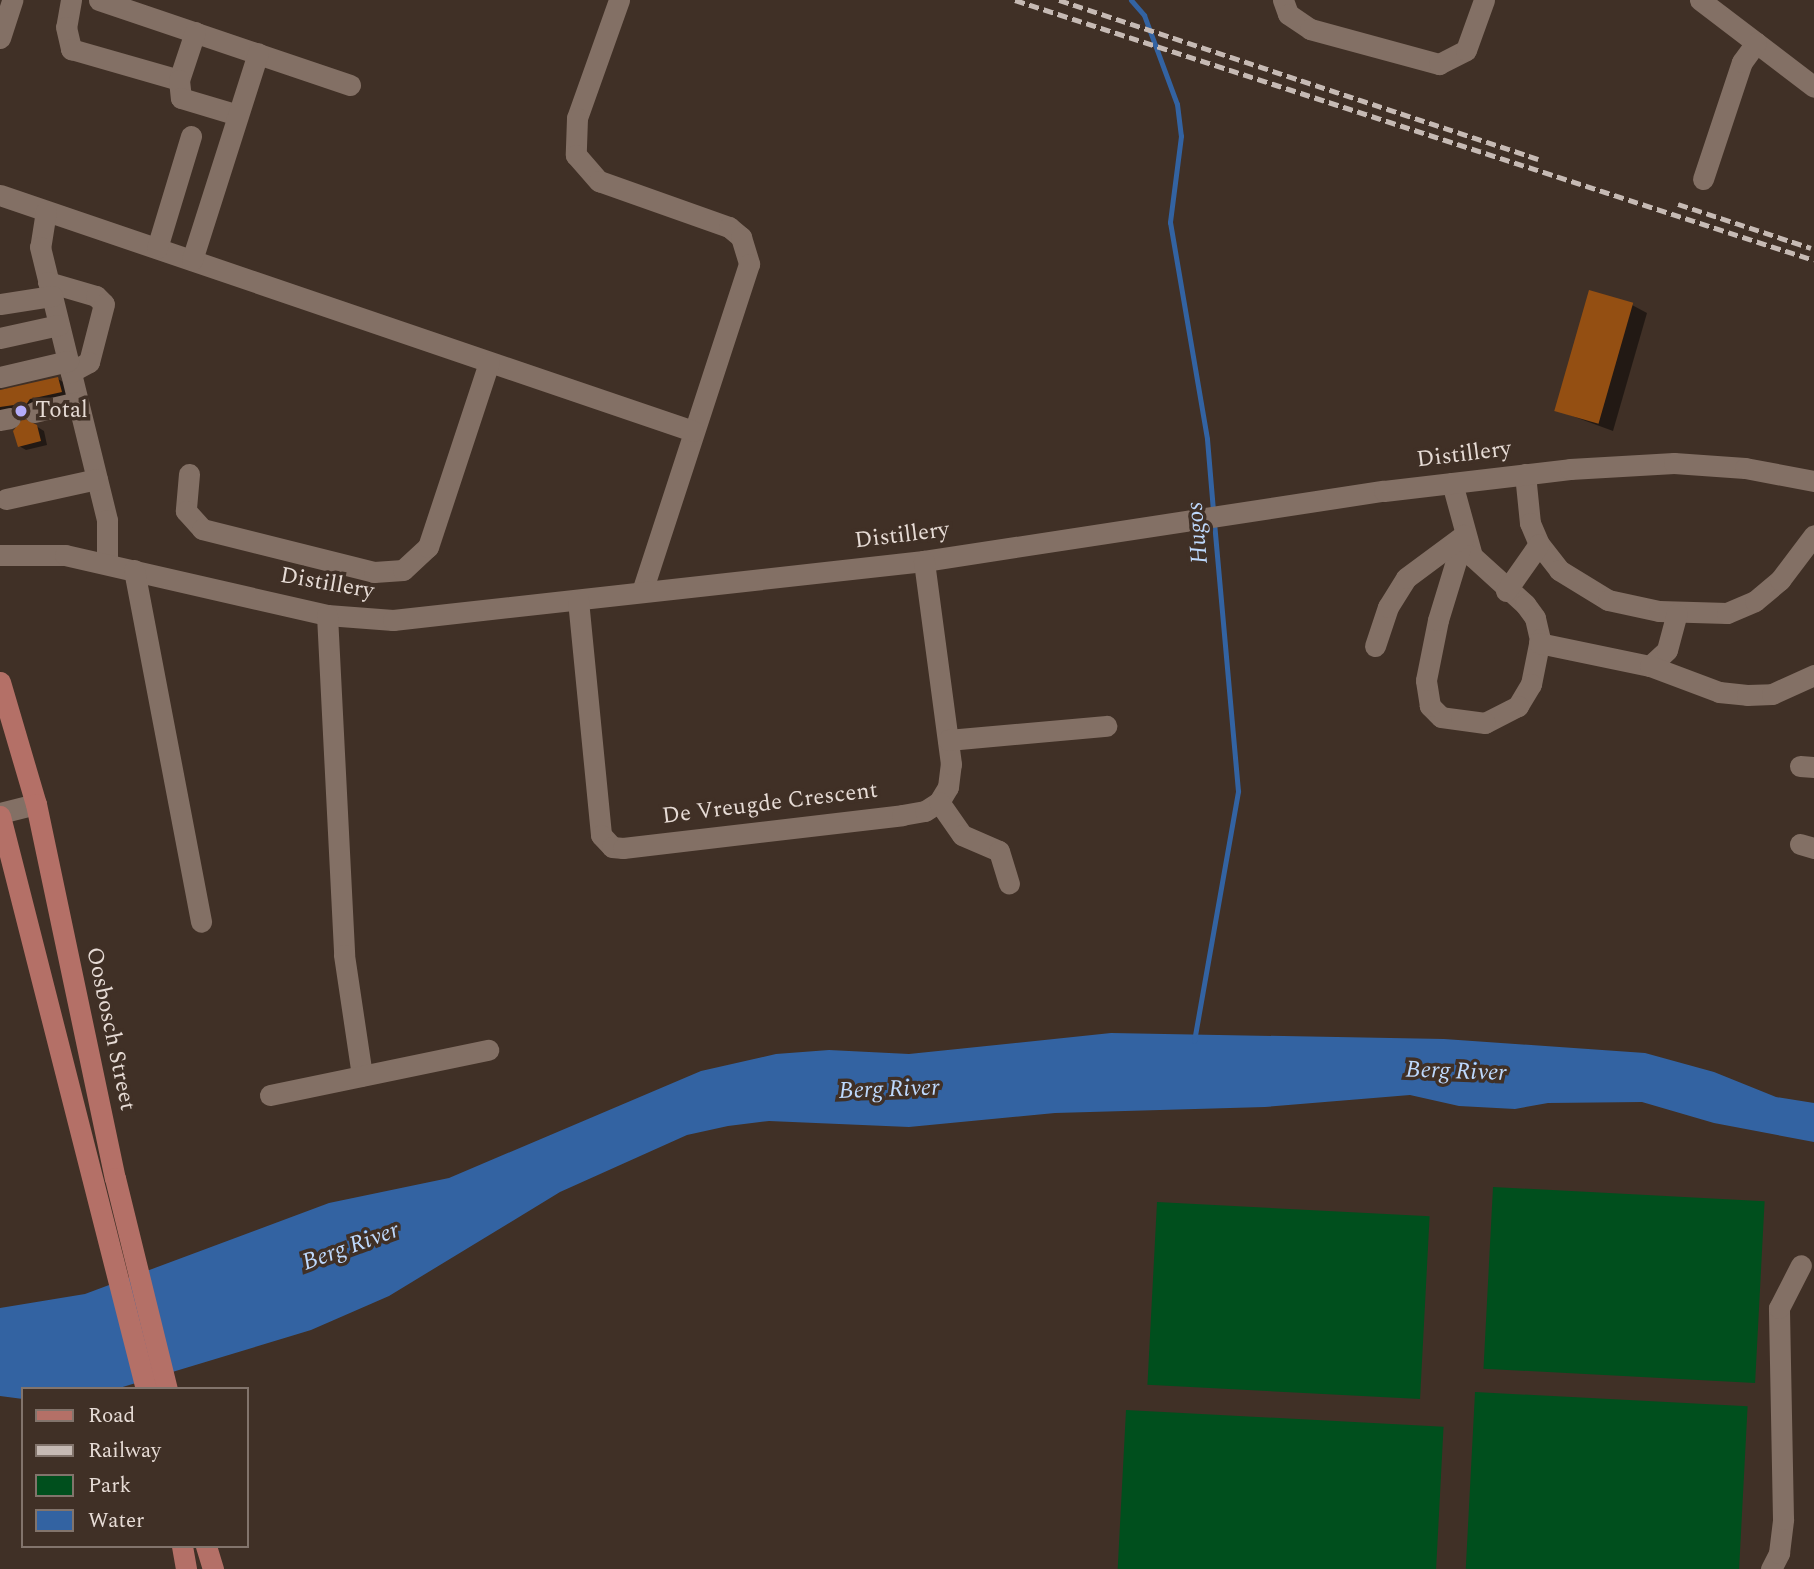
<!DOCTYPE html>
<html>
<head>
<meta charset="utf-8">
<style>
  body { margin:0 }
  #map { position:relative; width:1814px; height:1569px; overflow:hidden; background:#403026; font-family:Spectral,serif }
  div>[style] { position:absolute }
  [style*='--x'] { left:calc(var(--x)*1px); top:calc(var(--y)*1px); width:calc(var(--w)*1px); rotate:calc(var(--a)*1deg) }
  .green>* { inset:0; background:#004f1d; transform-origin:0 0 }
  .water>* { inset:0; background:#3363a2 }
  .shadow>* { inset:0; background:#0007 }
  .stream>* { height:5px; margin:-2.5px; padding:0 2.5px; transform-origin:2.5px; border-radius:2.5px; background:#3363a2 }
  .building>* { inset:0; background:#944f12; transform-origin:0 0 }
  .minor>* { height:21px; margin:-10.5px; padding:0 10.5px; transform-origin:10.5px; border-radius:10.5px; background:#837065 }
  .major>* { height:21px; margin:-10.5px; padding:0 10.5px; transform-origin:10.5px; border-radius:10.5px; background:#b47067 }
  .rail>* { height:5px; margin-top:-2.5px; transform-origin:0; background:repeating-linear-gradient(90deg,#c6bab4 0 10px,transparent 0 15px) }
  .dots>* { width:19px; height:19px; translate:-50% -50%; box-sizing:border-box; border:4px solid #403026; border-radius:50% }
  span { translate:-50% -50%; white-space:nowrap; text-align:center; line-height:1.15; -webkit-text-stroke:7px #403026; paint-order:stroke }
  .poi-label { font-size:23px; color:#e6dbd5 }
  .left { translate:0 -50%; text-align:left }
  .street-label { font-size:23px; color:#e6dbd5 }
  .water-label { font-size:24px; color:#bed9fd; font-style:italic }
  .legend { position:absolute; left:21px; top:1387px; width:228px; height:161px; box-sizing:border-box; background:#403026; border:2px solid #82746c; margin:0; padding:9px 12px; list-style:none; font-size:21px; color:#e6dbd5 }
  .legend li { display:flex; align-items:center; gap:14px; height:35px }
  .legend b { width:35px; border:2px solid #82746c }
</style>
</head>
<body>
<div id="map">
  <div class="green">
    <i style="left:1493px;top:1187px;width:272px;height:182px;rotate:3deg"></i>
    <i style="left:1157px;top:1202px;width:273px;height:183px;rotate:3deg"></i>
    <i style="left:1475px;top:1392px;width:273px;height:177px;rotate:3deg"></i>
    <i style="left:1126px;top:1410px;width:318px;height:159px;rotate:3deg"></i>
  </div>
  <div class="water">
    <i style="clip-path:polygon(1111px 1033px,1444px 1039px,1645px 1053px,1714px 1072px,1776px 1097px,1814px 1103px,1814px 1142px,1714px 1123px,1642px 1102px,1548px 1103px,1515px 1109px,1459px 1106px,1410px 1095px,1265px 1107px,1055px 1113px,909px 1127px,769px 1121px,728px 1126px,687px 1135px,560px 1192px,389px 1296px,311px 1330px,116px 1389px,23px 1389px,23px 1399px,0 1396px,0 1308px,85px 1294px,329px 1203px,449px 1178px,701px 1071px,776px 1054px,829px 1050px,909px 1054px)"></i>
  </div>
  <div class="shadow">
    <i style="clip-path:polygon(1632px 305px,1647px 313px,1613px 431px,1556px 410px)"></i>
    <i style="clip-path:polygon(58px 379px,65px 383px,68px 396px,29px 414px,16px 408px,0 414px,0 390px)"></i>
    <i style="clip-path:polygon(36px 426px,44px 431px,47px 445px,26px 450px,19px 446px)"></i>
  </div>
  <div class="stream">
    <i style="--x:1131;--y:0;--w:20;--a:49"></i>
    <i style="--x:1144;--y:15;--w:95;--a:69.7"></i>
    <i style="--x:1177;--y:104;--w:32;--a:83"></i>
    <i style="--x:1181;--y:136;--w:87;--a:97.3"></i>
    <i style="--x:1170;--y:222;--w:220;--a:80.3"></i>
    <i style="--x:1207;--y:439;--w:71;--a:85.2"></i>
    <i style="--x:1194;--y:1041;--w:254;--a:-80"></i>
    <i style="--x:1238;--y:791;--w:272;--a:-95.1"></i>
  </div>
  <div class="building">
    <i style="left:1589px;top:290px;width:46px;height:126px;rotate:16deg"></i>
    <i style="clip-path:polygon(58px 377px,62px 392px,30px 399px,21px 412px,14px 405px,0 407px,0 390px)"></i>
    <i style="clip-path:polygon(23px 418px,37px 425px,41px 441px,18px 447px,13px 431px)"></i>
  </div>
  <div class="minor">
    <i style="--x:71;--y:0;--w:27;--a:100"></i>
    <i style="--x:66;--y:27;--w:23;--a:77"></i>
    <i style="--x:71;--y:49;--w:112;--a:16"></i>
    <i style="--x:99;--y:0;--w:265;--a:18.7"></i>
    <i style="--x:619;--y:0;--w:125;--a:109.6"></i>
    <i style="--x:577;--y:118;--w:37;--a:92"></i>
    <i style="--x:576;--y:155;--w:35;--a:49"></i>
    <i style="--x:599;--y:181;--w:138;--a:19.5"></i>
    <i style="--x:729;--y:227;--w:16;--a:40"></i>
    <i style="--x:741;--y:237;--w:28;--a:73"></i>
    <i style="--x:749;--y:264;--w:345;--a:108.1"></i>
    <i style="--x:1283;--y:0;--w:15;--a:70"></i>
    <i style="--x:1288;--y:14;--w:27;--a:34"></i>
    <i style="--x:1310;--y:29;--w:134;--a:15.2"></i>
    <i style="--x:1439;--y:64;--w:30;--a:-27"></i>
    <i style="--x:1466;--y:50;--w:53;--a:-70.2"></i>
    <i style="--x:1700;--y:0;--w:143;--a:37.3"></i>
    <i style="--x:195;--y:32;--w:51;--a:108.4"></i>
    <i style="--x:179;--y:80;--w:18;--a:84"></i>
    <i style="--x:181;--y:98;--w:59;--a:16.6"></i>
    <i style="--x:0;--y:38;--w:40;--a:-72"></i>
    <i style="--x:1703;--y:179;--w:123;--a:-71.6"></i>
    <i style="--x:1742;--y:62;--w:24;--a:-54"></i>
    <i style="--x:0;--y:195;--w:732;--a:18.81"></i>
    <i style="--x:46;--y:211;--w:36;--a:99"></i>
    <i style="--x:40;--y:247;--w:281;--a:76.2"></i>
    <i style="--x:107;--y:520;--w:43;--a:90"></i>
    <i style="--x:157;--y:248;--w:117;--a:-73.1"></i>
    <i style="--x:192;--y:260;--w:217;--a:-72.3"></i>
    <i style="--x:48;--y:282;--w:50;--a:16.3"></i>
    <i style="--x:96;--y:296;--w:11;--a:45"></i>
    <i style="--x:104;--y:304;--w:60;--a:104.5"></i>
    <i style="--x:89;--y:362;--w:21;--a:151"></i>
    <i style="--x:0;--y:304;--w:53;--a:-8.7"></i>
    <i style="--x:0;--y:338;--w:60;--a:-12.4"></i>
    <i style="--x:0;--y:377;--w:70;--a:-13.2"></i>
    <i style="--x:34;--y:412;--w:45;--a:-12.8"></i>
    <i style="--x:0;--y:420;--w:10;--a:-11"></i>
    <i style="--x:189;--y:474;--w:37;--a:95"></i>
    <i style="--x:186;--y:511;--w:24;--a:48"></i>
    <i style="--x:202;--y:529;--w:177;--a:14"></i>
    <i style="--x:374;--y:572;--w:29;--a:-4"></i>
    <i style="--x:403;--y:570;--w:34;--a:-43"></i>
    <i style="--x:428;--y:547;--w:194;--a:-71.7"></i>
    <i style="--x:1525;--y:474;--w:49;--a:84.2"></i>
    <i style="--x:1530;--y:523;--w:23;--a:67"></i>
    <i style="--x:1539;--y:544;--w:33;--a:52"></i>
    <i style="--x:1559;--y:570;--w:57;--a:31.5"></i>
    <i style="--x:1608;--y:600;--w:52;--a:12.2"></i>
    <i style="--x:1659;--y:611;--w:68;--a:1.7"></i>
    <i style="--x:1727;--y:613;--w:30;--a:-23"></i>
    <i style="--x:1755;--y:601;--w:33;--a:-40"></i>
    <i style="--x:1780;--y:580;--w:56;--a:-52.9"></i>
    <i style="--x:1452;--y:483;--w:76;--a:74.7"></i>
    <i style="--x:1472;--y:556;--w:72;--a:42.2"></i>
    <i style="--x:1525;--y:604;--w:17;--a:54"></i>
    <i style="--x:1535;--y:618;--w:22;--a:77"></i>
    <i style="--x:1540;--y:639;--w:46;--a:101.3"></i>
    <i style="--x:1531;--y:684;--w:26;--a:121"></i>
    <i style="--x:1518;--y:706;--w:37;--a:153"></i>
    <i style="--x:1485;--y:723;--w:44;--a:-172.2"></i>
    <i style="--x:1441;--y:717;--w:16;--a:-135"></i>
    <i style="--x:1430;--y:706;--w:26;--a:-99"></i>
    <i style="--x:1426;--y:680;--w:61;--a:-78.7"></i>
    <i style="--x:1438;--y:620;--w:89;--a:-73"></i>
    <i style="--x:6;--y:499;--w:93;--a:-12.4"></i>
    <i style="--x:0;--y:555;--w:65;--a:0"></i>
    <i style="--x:65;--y:555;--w:269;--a:12.9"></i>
    <i style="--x:327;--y:615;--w:66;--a:4.3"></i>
    <i style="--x:393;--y:620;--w:534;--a:-6.34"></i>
    <i style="--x:924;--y:561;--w:465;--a:-8.7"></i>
    <i style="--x:1384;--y:491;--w:187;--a:-6.7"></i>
    <i style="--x:1570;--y:469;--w:104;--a:-3.3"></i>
    <i style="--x:1674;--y:463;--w:71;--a:4"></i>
    <i style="--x:1745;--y:468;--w:70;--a:10.7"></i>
    <i style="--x:134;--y:570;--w:358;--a:79.2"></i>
    <i style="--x:1506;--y:591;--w:57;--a:-54.9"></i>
    <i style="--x:578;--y:600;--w:236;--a:84.4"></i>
    <i style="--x:601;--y:835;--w:16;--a:47"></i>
    <i style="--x:612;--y:847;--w:11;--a:5"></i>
    <i style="--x:623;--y:848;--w:281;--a:-6.7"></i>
    <i style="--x:902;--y:815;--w:23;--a:-10"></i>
    <i style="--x:925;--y:811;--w:17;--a:-33"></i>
    <i style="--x:939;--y:802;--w:17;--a:-59"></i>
    <i style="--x:948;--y:787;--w:23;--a:-83"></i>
    <i style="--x:951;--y:764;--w:205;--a:-97.6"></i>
    <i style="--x:327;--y:615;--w:340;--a:87.1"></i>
    <i style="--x:344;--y:955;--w:122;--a:81.5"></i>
    <i style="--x:1539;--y:643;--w:113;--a:11.7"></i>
    <i style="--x:1650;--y:666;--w:23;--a:-43"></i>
    <i style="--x:1667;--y:650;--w:38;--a:-75"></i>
    <i style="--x:1375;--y:646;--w:41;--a:-71.6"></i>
    <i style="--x:1388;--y:607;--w:34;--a:-58"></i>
    <i style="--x:1406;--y:578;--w:72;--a:-36.6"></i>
    <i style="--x:1650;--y:666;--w:74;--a:20.6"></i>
    <i style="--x:1719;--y:692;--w:28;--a:6"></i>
    <i style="--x:1747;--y:695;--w:25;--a:-2"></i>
    <i style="--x:1772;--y:694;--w:46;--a:-24.3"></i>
    <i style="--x:948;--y:740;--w:159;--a:-5.1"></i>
    <i style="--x:1800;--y:766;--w:14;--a:4"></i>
    <i style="--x:939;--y:802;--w:40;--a:55.1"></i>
    <i style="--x:962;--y:835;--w:40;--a:23.4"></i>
    <i style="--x:999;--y:851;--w:34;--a:73"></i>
    <i style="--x:0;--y:813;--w:37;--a:-14"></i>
    <i style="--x:1800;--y:844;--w:15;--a:16"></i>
    <i style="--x:270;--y:1095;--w:223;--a:-11.7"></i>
    <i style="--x:1771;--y:1569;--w:18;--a:-63"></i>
    <i style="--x:1779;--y:1553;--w:34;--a:-83"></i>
    <i style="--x:1783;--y:1519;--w:211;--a:-91.1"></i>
    <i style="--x:1779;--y:1308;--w:48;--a:-62.9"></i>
  </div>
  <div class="major">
    <i style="--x:0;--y:682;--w:127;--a:73.6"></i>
    <i style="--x:36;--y:804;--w:382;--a:78.1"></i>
    <i style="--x:115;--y:1178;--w:217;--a:76.2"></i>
    <i style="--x:0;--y:816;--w:591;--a:75.71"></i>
    <i style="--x:182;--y:1546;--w:23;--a:80"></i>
    <i style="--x:206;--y:1546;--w:24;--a:73"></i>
  </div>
  <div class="rail">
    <i style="--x:1015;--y:0;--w:840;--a:18.03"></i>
    <i style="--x:1059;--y:0;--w:505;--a:18.36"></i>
    <i style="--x:1678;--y:204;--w:140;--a:18.3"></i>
  </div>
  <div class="dots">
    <i style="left:21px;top:411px;background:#b4acf9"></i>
  </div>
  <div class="poi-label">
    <span class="left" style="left:35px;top:411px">Total</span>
  </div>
  <div class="street-label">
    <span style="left:1464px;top:455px;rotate:-7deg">Distillery</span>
    <span style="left:902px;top:536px;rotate:-7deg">Distillery</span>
    <span style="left:327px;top:584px;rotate:10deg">Distillery</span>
    <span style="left:770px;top:804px;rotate:-7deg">De Vreugde Crescent</span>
    <span style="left:110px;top:1029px;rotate:78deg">Oosbosch Street</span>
  </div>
  <div class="water-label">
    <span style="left:1198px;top:533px;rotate:-95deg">Hugos</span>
    <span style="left:1456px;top:1072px;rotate:2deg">Berg River</span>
    <span style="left:889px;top:1090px;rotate:-2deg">Berg River</span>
    <span style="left:351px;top:1247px;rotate:-20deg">Berg River</span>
  </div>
  <ul class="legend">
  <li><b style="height:9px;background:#b47067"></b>Road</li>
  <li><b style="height:9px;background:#c6bab4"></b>Railway</li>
  <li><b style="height:19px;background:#004f1d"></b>Park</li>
  <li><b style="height:19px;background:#3363a2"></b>Water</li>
  </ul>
</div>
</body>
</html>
